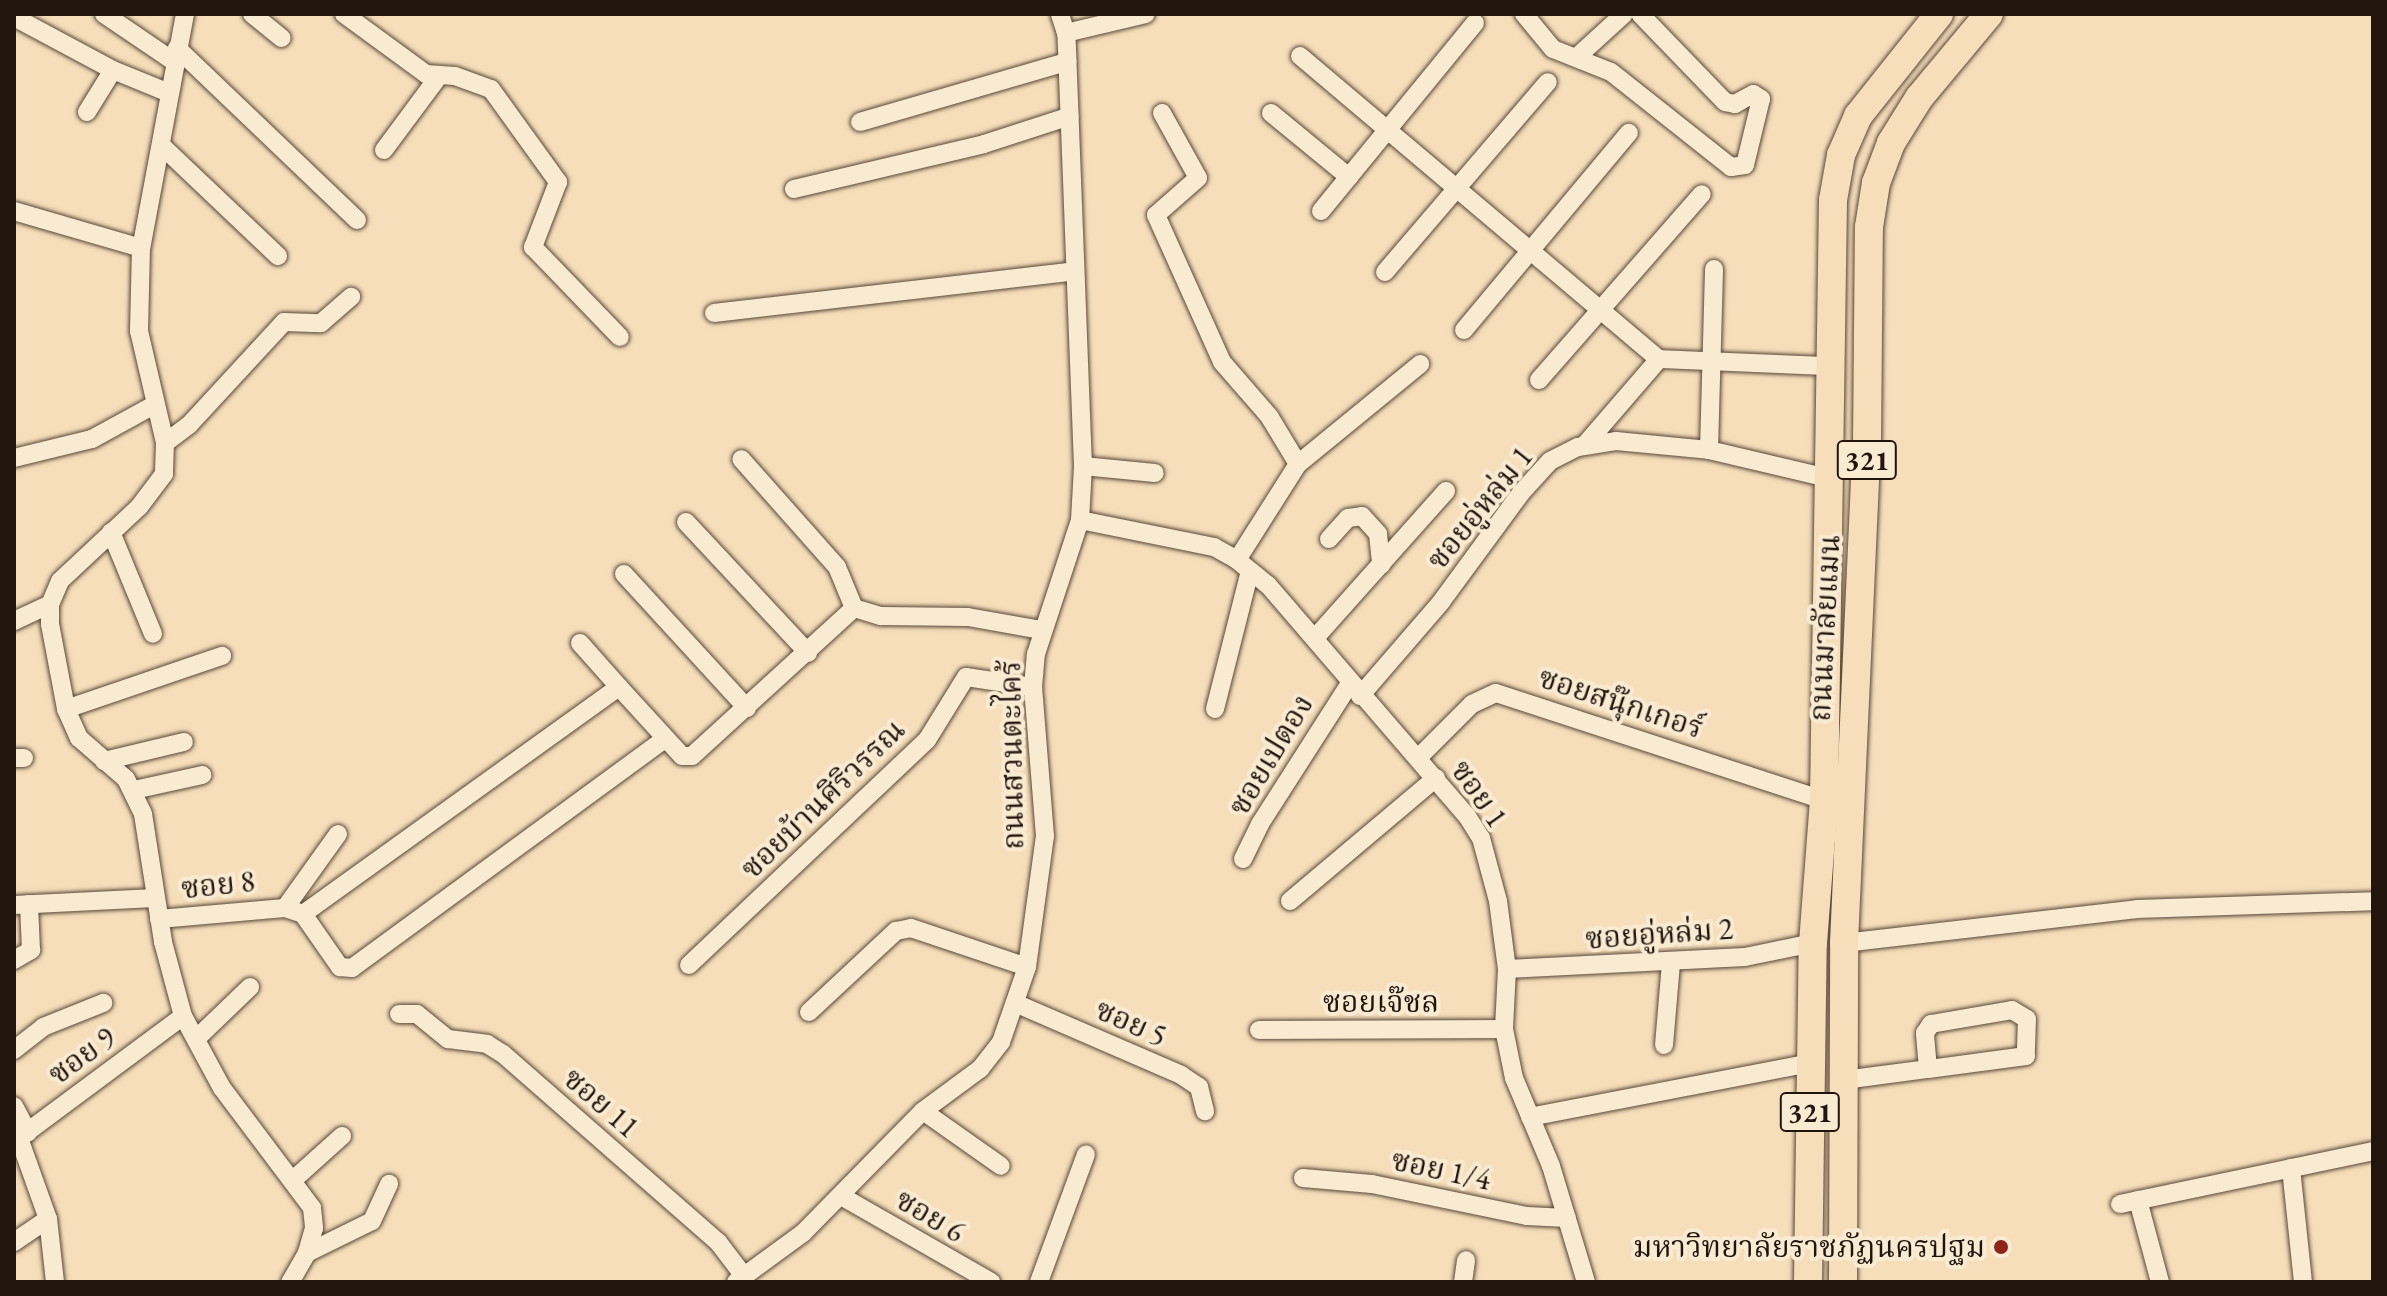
<!DOCTYPE html>
<html>
<head>
<meta charset="utf-8">
<style>
  body { margin:0 }
  #map { position:relative; width:2387px; height:1296px; overflow:hidden; background:#f6deba; font-family:"EB Garamond","Noto Serif Thai",serif }
  div>[style] { position:absolute }
  [style*='--x'] { left:calc(var(--x)*1px); top:calc(var(--y)*1px); width:calc(var(--w)*1px); rotate:calc(var(--a)*1deg) }
  .roads { filter:drop-shadow(0 0 2px #574739) drop-shadow(0 0 2px #574739) }
  .minor>* { height:18px; margin:-9px; padding:0 9px; transform-origin:9px; border-radius:9px; background:#f9ead2 }
  .highway>* { height:28px; margin:-14px; padding:0 14px; transform-origin:14px; border-radius:14px; background:#f6deba }
  .dots>* { width:22px; height:22px; translate:-50% -50%; box-sizing:border-box; border:4px solid #f9ead2; border-radius:50% }
  span { translate:-50% -50%; white-space:nowrap; text-align:center; line-height:1.15; -webkit-text-stroke:8px #f9ead2; paint-order:stroke }
  .shield-label span { padding:2px 6px; background:#f9ead2; border:2px solid; border-radius:6px; -webkit-text-stroke-width:0 }
  .shield-label { font-size:28px; color:#22150e; font-weight:700 }
  .street-label { font-size:30px; color:#22150e }
  .poi-label { font-size:30px; color:#22150e }
  .right { translate:-100% -50%; text-align:right }
  .frame { position:absolute; inset:0; border:16px solid #22150e; pointer-events:none }
</style>
</head>
<body>
<div id="map">
  <div class="roads">
    <div class="minor">
      <i style="--x:104;--y:14;--w:87;--a:34.2"></i>
      <i style="--x:185;--y:14;--w:238;--a:100.6"></i>
      <i style="--x:141;--y:248;--w:83;--a:91.4"></i>
      <i style="--x:139;--y:331;--w:115;--a:76.9"></i>
      <i style="--x:165;--y:443;--w:31;--a:92"></i>
      <i style="--x:164;--y:474;--w:41;--a:127.1"></i>
      <i style="--x:139;--y:507;--w:108;--a:136.9"></i>
      <i style="--x:60;--y:581;--w:25;--a:113"></i>
      <i style="--x:50;--y:604;--w:20;--a:90"></i>
      <i style="--x:50;--y:624;--w:86;--a:79.3"></i>
      <i style="--x:66;--y:709;--w:32;--a:66"></i>
      <i style="--x:79;--y:738;--w:62;--a:41.1"></i>
      <i style="--x:126;--y:779;--w:39;--a:64"></i>
      <i style="--x:143;--y:814;--w:130;--a:81.1"></i>
      <i style="--x:163;--y:942;--w:77;--a:74.9"></i>
      <i style="--x:183;--y:1016;--w:82;--a:61.6"></i>
      <i style="--x:222;--y:1088;--w:150;--a:53.1"></i>
      <i style="--x:312;--y:1208;--w:20;--a:84"></i>
      <i style="--x:314;--y:1228;--w:26;--a:106"></i>
      <i style="--x:307;--y:1253;--w:34;--a:120"></i>
      <i style="--x:252;--y:14;--w:38;--a:39"></i>
      <i style="--x:344;--y:14;--w:102;--a:36.2"></i>
      <i style="--x:426;--y:74;--w:29;--a:4"></i>
      <i style="--x:455;--y:76;--w:38;--a:20"></i>
      <i style="--x:491;--y:89;--w:115;--a:54.2"></i>
      <i style="--x:558;--y:182;--w:70;--a:111"></i>
      <i style="--x:533;--y:247;--w:125;--a:46"></i>
      <i style="--x:1524;--y:14;--w:45;--a:50.4"></i>
      <i style="--x:1553;--y:49;--w:62;--a:21.6"></i>
      <i style="--x:1611;--y:72;--w:153;--a:38.4"></i>
      <i style="--x:1731;--y:167;--w:14;--a:-8"></i>
      <i style="--x:1745;--y:165;--w:68;--a:-76.4"></i>
      <i style="--x:1761;--y:99;--w:9;--a:-148"></i>
      <i style="--x:1753;--y:94;--w:21;--a:151"></i>
      <i style="--x:1735;--y:104;--w:10;--a:-169"></i>
      <i style="--x:1725;--y:102;--w:122;--a:-134"></i>
      <i style="--x:14;--y:17;--w:112;--a:28.2"></i>
      <i style="--x:113;--y:70;--w:61;--a:22.3"></i>
      <i style="--x:1066;--y:33;--w:82;--a:-13.4"></i>
      <i style="--x:177;--y:48;--w:249;--a:43.7"></i>
      <i style="--x:1300;--y:56;--w:470;--a:40.2"></i>
      <i style="--x:1659;--y:359;--w:169;--a:2.4"></i>
      <i style="--x:1578;--y:56;--w:62;--a:-42.4"></i>
      <i style="--x:87;--y:112;--w:49;--a:-58.2"></i>
      <i style="--x:1162;--y:113;--w:74;--a:61"></i>
      <i style="--x:1198;--y:178;--w:56;--a:138.6"></i>
      <i style="--x:1156;--y:215;--w:161;--a:65.8"></i>
      <i style="--x:1222;--y:362;--w:72;--a:49"></i>
      <i style="--x:1269;--y:416;--w:56;--a:58.9"></i>
      <i style="--x:1271;--y:113;--w:101;--a:39.4"></i>
      <i style="--x:860;--y:122;--w:216;--a:-16.2"></i>
      <i style="--x:162;--y:146;--w:160;--a:43.5"></i>
      <i style="--x:384;--y:150;--w:92;--a:-53.4"></i>
      <i style="--x:794;--y:189;--w:195;--a:-13.3"></i>
      <i style="--x:984;--y:144;--w:90;--a:-18"></i>
      <i style="--x:14;--y:211;--w:132;--a:16.2"></i>
      <i style="--x:1321;--y:211;--w:243;--a:-50.7"></i>
      <i style="--x:1385;--y:272;--w:250;--a:-49.4"></i>
      <i style="--x:714;--y:313;--w:363;--a:-6.6"></i>
      <i style="--x:1464;--y:330;--w:257;--a:-50.1"></i>
      <i style="--x:1539;--y:380;--w:247;--a:-48.8"></i>
      <i style="--x:165;--y:443;--w:30;--a:-37"></i>
      <i style="--x:189;--y:425;--w:140;--a:-47.3"></i>
      <i style="--x:284;--y:322;--w:37;--a:2"></i>
      <i style="--x:321;--y:323;--w:40;--a:-41"></i>
      <i style="--x:1584;--y:446;--w:115;--a:-49.2"></i>
      <i style="--x:1709;--y:450;--w:181;--a:-88.4"></i>
      <i style="--x:14;--y:458;--w:80;--a:-13.7"></i>
      <i style="--x:92;--y:439;--w:71;--a:-28.7"></i>
      <i style="--x:1083;--y:466;--w:72;--a:5.6"></i>
      <i style="--x:1080;--y:520;--w:137;--a:11.4"></i>
      <i style="--x:1214;--y:547;--w:26;--a:29"></i>
      <i style="--x:1237;--y:560;--w:40;--a:39"></i>
      <i style="--x:1268;--y:585;--w:305;--a:49.3"></i>
      <i style="--x:1467;--y:816;--w:26;--a:58"></i>
      <i style="--x:1481;--y:838;--w:65;--a:74.9"></i>
      <i style="--x:1498;--y:901;--w:69;--a:82.5"></i>
      <i style="--x:1507;--y:969;--w:60;--a:92.9"></i>
      <i style="--x:1504;--y:1029;--w:50;--a:78.5"></i>
      <i style="--x:1514;--y:1078;--w:95;--a:67.2"></i>
      <i style="--x:1551;--y:1166;--w:121;--a:73.2"></i>
      <i style="--x:686;--y:522;--w:179;--a:47"></i>
      <i style="--x:111;--y:532;--w:110;--a:67.6"></i>
      <i style="--x:1329;--y:539;--w:28;--a:-48"></i>
      <i style="--x:1348;--y:518;--w:14;--a:-8"></i>
      <i style="--x:1362;--y:516;--w:24;--a:48"></i>
      <i style="--x:1378;--y:534;--w:31;--a:84"></i>
      <i style="--x:1237;--y:560;--w:114;--a:-57.6"></i>
      <i style="--x:1298;--y:464;--w:158;--a:-39.3"></i>
      <i style="--x:624;--y:574;--w:182;--a:47.5"></i>
      <i style="--x:854;--y:608;--w:28;--a:17"></i>
      <i style="--x:881;--y:616;--w:87;--a:0.7"></i>
      <i style="--x:968;--y:617;--w:75;--a:10"></i>
      <i style="--x:14;--y:621;--w:40;--a:-25"></i>
      <i style="--x:1315;--y:638;--w:197;--a:-48.3"></i>
      <i style="--x:580;--y:643;--w:59;--a:48.4"></i>
      <i style="--x:1360;--y:696;--w:124;--a:-49.2"></i>
      <i style="--x:1441;--y:602;--w:135;--a:-53.7"></i>
      <i style="--x:1521;--y:493;--w:43;--a:-47.8"></i>
      <i style="--x:1550;--y:461;--w:31;--a:-27"></i>
      <i style="--x:1578;--y:447;--w:38;--a:-9"></i>
      <i style="--x:1616;--y:441;--w:93;--a:5.5"></i>
      <i style="--x:1709;--y:450;--w:121;--a:13.3"></i>
      <i style="--x:66;--y:709;--w:165;--a:-18.8"></i>
      <i style="--x:1215;--y:709;--w:142;--a:-75.8"></i>
      <i style="--x:14;--y:758;--w:10;--a:0"></i>
      <i style="--x:1418;--y:758;--w:76;--a:-45"></i>
      <i style="--x:1472;--y:704;--w:26;--a:-25"></i>
      <i style="--x:1496;--y:693;--w:345;--a:18.1"></i>
      <i style="--x:104;--y:761;--w:82;--a:-13.4"></i>
      <i style="--x:134;--y:790;--w:70;--a:-12.4"></i>
      <i style="--x:1243;--y:859;--w:39;--a:-64"></i>
      <i style="--x:1260;--y:824;--w:167;--a:-57.4"></i>
      <i style="--x:1290;--y:901;--w:191;--a:-40.1"></i>
      <i style="--x:14;--y:905;--w:141;--a:-2.8"></i>
      <i style="--x:285;--y:908;--w:19;--a:18"></i>
      <i style="--x:303;--y:914;--w:65;--a:55.1"></i>
      <i style="--x:340;--y:967;--w:12;--a:5"></i>
      <i style="--x:352;--y:968;--w:388;--a:-36.2"></i>
      <i style="--x:303;--y:914;--w:389;--a:-35.7"></i>
      <i style="--x:619;--y:687;--w:93;--a:47.6"></i>
      <i style="--x:682;--y:756;--w:10;--a:0"></i>
      <i style="--x:692;--y:756;--w:219;--a:-42.4"></i>
      <i style="--x:854;--y:608;--w:44;--a:-112.5"></i>
      <i style="--x:837;--y:567;--w:144;--a:-131.6"></i>
      <i style="--x:159;--y:919;--w:126;--a:-5"></i>
      <i style="--x:285;--y:908;--w:91;--a:-54.4"></i>
      <i style="--x:1844;--y:943;--w:295;--a:-6.6"></i>
      <i style="--x:2137;--y:909;--w:236;--a:-1.9"></i>
      <i style="--x:14;--y:960;--w:20;--a:-30"></i>
      <i style="--x:31;--y:950;--w:46;--a:-92.5"></i>
      <i style="--x:689;--y:965;--w:328;--a:-43.4"></i>
      <i style="--x:927;--y:740;--w:74;--a:-58.2"></i>
      <i style="--x:966;--y:677;--w:68;--a:8.5"></i>
      <i style="--x:1507;--y:969;--w:238;--a:-2.9"></i>
      <i style="--x:1745;--y:957;--w:69;--a:-11.6"></i>
      <i style="--x:1015;--y:1003;--w:181;--a:23.4"></i>
      <i style="--x:1181;--y:1075;--w:22;--a:34"></i>
      <i style="--x:1199;--y:1087;--w:25;--a:76"></i>
      <i style="--x:809;--y:1012;--w:119;--a:-43"></i>
      <i style="--x:896;--y:931;--w:15;--a:-11"></i>
      <i style="--x:911;--y:928;--w:122;--a:18.6"></i>
      <i style="--x:399;--y:1014;--w:18;--a:0"></i>
      <i style="--x:417;--y:1014;--w:40;--a:39"></i>
      <i style="--x:448;--y:1039;--w:39;--a:7"></i>
      <i style="--x:487;--y:1044;--w:19;--a:32"></i>
      <i style="--x:503;--y:1054;--w:286;--a:41.2"></i>
      <i style="--x:718;--y:1242;--w:43;--a:52.6"></i>
      <i style="--x:1259;--y:1030;--w:245;--a:-0.2"></i>
      <i style="--x:196;--y:1039;--w:75;--a:-43.9"></i>
      <i style="--x:1664;--y:1045;--w:82;--a:-85.1"></i>
      <i style="--x:14;--y:1050;--w:37;--a:-38"></i>
      <i style="--x:43;--y:1027;--w:65;--a:-21.8"></i>
      <i style="--x:1844;--y:1080;--w:85;--a:-7.5"></i>
      <i style="--x:1928;--y:1069;--w:36;--a:-95"></i>
      <i style="--x:1925;--y:1033;--w:11;--a:-56"></i>
      <i style="--x:1931;--y:1024;--w:82;--a:-9.8"></i>
      <i style="--x:2012;--y:1010;--w:17;--a:31"></i>
      <i style="--x:2027;--y:1019;--w:37;--a:92"></i>
      <i style="--x:2026;--y:1056;--w:99;--a:172.4"></i>
      <i style="--x:14;--y:1106;--w:30;--a:62"></i>
      <i style="--x:923;--y:1111;--w:95;--a:35.2"></i>
      <i style="--x:1530;--y:1117;--w:286;--a:-10.9"></i>
      <i style="--x:2291;--y:1168;--w:115;--a:84"></i>
      <i style="--x:1303;--y:1178;--w:69;--a:5"></i>
      <i style="--x:1372;--y:1184;--w:158;--a:11.7"></i>
      <i style="--x:1527;--y:1216;--w:40;--a:2.9"></i>
      <i style="--x:293;--y:1180;--w:66;--a:-41.9"></i>
      <i style="--x:841;--y:1196;--w:173;--a:29.8"></i>
      <i style="--x:2138;--y:1200;--w:85;--a:75"></i>
      <i style="--x:2120;--y:1204;--w:258;--a:-11.8"></i>
      <i style="--x:14;--y:1242;--w:41;--a:-34.1"></i>
      <i style="--x:307;--y:1253;--w:72;--a:-26.2"></i>
      <i style="--x:372;--y:1221;--w:41;--a:-65.3"></i>
      <i style="--x:55;--y:1282;--w:63;--a:-96.3"></i>
      <i style="--x:48;--y:1219;--w:86;--a:-109.7"></i>
      <i style="--x:19;--y:1138;--w:204;--a:-36.6"></i>
      <i style="--x:736;--y:1282;--w:83;--a:-36.2"></i>
      <i style="--x:803;--y:1233;--w:171;--a:-45.5"></i>
      <i style="--x:923;--y:1111;--w:71;--a:-36.4"></i>
      <i style="--x:980;--y:1069;--w:34;--a:-52"></i>
      <i style="--x:1001;--y:1042;--w:79;--a:-70.9"></i>
      <i style="--x:1027;--y:967;--w:132;--a:-82.2"></i>
      <i style="--x:1045;--y:836;--w:149;--a:-94.6"></i>
      <i style="--x:1033;--y:687;--w:33;--a:-85"></i>
      <i style="--x:1036;--y:654;--w:141;--a:-71.8"></i>
      <i style="--x:1080;--y:520;--w:54;--a:-86.8"></i>
      <i style="--x:1083;--y:466;--w:433;--a:-92.2"></i>
      <i style="--x:1066;--y:33;--w:20;--a:-108"></i>
      <i style="--x:1039;--y:1282;--w:136;--a:-69.8"></i>
      <i style="--x:1463;--y:1282;--w:22;--a:-82"></i>
    </div>
    <div class="highway">
      <i style="--x:1808;--y:1282;--w:339;--a:-89.2"></i>
      <i style="--x:1813;--y:943;--w:143;--a:-85.6"></i>
      <i style="--x:1824;--y:800;--w:600;--a:-89.14"></i>
      <i style="--x:1833;--y:200;--w:46;--a:-79.9"></i>
      <i style="--x:1841;--y:155;--w:43;--a:-66.4"></i>
      <i style="--x:1858;--y:116;--w:130;--a:-51.5"></i>
      <i style="--x:1843;--y:1282;--w:339;--a:-89.8"></i>
      <i style="--x:1844;--y:943;--w:499;--a:-87.4"></i>
      <i style="--x:1867;--y:445;--w:218;--a:-89.5"></i>
      <i style="--x:1869;--y:227;--w:45;--a:-81"></i>
      <i style="--x:1876;--y:183;--w:43;--a:-69.4"></i>
      <i style="--x:1891;--y:143;--w:53;--a:-58.1"></i>
      <i style="--x:1919;--y:98;--w:109;--a:-50.2"></i>
    </div>
  </div>
  <div class="dots">
    <i style="left:2001px;top:1247px;background:#8f2418"></i>
  </div>
  <div class="shield-label">
    <span style="left:1867px;top:460px">321</span>
    <span style="left:1810px;top:1112px">321</span>
  </div>
  <div class="street-label">
    <span style="left:1480px;top:508px;rotate:-51deg">ซอยอู่หล่ม 1</span>
    <span style="left:1825px;top:628px;rotate:-87deg">ถนนมาลัยแมน</span>
    <span style="left:1621px;top:703px;rotate:18deg">ซอยสนุ๊กเกอร์</span>
    <span style="left:1012px;top:755px;rotate:-91deg">ถนนสวนตะไคร้</span>
    <span style="left:1271px;top:755px;rotate:-59deg">ซอยเปตอง</span>
    <span style="left:1479px;top:794px;rotate:55deg">ซอย 1</span>
    <span style="left:823px;top:799px;rotate:-44deg">ซอยบ้านศิริวรรณ</span>
    <span style="left:218px;top:885px;rotate:-6deg">ซอย 8</span>
    <span style="left:1659px;top:934px;rotate:-4deg">ซอยอู่หล่ม 2</span>
    <span style="left:1381px;top:1002px">ซอยเจ๊ชล</span>
    <span style="left:1131px;top:1023px;rotate:24deg">ซอย 5</span>
    <span style="left:82px;top:1056px;rotate:-36deg">ซอย 9</span>
    <span style="left:601px;top:1103px;rotate:41deg">ซอย 11</span>
    <span style="left:1441px;top:1170px;rotate:12deg">ซอย 1/4</span>
    <span style="left:930px;top:1216px;rotate:31deg">ซอย 6</span>
  </div>
  <div class="poi-label">
    <span class="right" style="left:1985px;top:1247px">มหาวิทยาลัยราชภัฏนครปฐม</span>
  </div>
  <div class="frame"></div>
</div>
</body>
</html>
